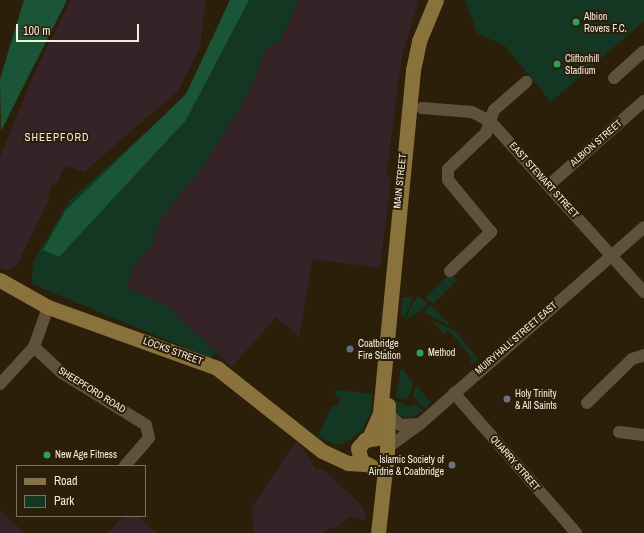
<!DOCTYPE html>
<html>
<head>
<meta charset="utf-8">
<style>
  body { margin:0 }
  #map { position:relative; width:644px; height:533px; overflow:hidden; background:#2c1f0a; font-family:"Archivo Narrow",sans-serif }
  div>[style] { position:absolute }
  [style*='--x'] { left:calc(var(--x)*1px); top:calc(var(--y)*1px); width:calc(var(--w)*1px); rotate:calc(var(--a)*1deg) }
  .industrial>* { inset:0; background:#362327 }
  .green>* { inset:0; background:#143724; transform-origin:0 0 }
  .forest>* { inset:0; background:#1b5537 }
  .minor>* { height:12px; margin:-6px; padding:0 6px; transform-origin:6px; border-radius:6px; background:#60513b }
  .major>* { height:15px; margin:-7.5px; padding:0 7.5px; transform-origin:7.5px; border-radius:7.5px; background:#89723b }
  .dots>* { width:11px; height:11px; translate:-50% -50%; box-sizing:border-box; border:2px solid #2c1f0a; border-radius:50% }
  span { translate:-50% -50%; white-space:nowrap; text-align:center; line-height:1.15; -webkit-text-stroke:4px #2c1f0a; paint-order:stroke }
  .poi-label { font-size:10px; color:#f5ecdf }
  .left { translate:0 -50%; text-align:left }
  .right { translate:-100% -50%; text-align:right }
  .street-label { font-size:10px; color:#f5ecdf }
  .neighbourhood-label { font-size:11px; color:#f5ecdf; letter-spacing:1px }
  .legend { position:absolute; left:16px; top:465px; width:130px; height:52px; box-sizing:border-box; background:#2c1f0a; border:1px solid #7c715f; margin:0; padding:5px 7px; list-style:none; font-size:12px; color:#f5ecdf }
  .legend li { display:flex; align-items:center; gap:8px; height:20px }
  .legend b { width:20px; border:1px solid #7c715f }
  .scale { position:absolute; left:16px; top:24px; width:123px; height:18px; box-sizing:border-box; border:2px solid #f5ecdf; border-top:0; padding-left:5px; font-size:12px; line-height:14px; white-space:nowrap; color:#f5ecdf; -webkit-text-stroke:3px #2c1f0a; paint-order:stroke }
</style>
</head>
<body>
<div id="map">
  <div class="industrial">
    <i style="clip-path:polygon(71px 0,206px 0,200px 48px,178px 91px,84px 172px,65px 166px,57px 183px,51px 186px,49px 199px,17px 265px,7px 271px,0 268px,0 157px,34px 74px)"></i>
    <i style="clip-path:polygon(299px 0,418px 0,402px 57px,386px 176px,391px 177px,380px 268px,313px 259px,299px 337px,276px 317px,232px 367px,168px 307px,126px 287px,136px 262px,152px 246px,160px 220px,202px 168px,250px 91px,267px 46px,279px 43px)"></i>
    <i style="clip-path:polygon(297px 440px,316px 469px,323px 469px,362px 506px,366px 520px,348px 517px,335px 529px,328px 528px,323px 533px,253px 533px,252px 507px)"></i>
    <i style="clip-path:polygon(0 511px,25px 533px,0 533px)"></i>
    <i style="clip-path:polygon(124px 516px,139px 517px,157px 533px,107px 533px)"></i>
  </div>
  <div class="green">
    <i style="clip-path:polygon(232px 0,299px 0,279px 43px,267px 46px,250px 91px,202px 168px,160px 220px,152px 246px,136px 262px,126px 287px,168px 307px,216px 352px,210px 358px,32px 284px,33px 262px,69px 201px,186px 96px)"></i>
    <i style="clip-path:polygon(465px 0,644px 0,644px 21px,551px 102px,505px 46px,477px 33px)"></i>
    <i style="left:450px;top:273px;width:10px;height:34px;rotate:45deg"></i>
    <i style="clip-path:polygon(418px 296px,429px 304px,406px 320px,411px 306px)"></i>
    <i style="clip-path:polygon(402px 297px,413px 297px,404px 319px,401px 315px)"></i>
    <i style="clip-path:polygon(431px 305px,452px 327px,423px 312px)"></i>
    <i style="clip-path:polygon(430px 319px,455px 331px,479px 360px,468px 366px,472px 358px,449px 331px,444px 334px)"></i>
    <i style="clip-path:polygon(401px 368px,413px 382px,410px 395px,405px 399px,396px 398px)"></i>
    <i style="clip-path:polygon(416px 385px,431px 403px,425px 409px,413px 396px)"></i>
    <i style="clip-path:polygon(336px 390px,373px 394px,370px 415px,362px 430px,347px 442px,337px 445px,318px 437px,332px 405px,337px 406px,340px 398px,335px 397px)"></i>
    <i style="clip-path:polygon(396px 401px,411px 407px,416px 404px,423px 410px,412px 418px,404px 418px,397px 413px)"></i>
  </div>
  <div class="forest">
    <i style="clip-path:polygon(24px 0,67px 0,1px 131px,0 79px)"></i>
    <i style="clip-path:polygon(230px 0,249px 0,186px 120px,59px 257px,43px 250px,66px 210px,186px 94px)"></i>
  </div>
  <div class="minor">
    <i style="--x:614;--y:78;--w:40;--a:-42"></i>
    <i style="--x:422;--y:108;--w:50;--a:4.6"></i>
    <i style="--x:472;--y:112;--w:20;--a:27"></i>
    <i style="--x:490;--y:121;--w:230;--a:48"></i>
    <i style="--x:549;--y:185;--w:127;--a:-41.5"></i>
    <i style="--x:450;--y:271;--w:57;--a:-43.6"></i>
    <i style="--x:491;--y:232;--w:67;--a:-129.6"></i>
    <i style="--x:448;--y:180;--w:11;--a:-90"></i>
    <i style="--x:448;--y:169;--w:52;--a:-43.5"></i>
    <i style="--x:486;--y:133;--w:24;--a:-71"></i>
    <i style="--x:494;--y:110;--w:43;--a:-41.2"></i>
    <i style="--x:34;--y:347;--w:38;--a:43"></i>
    <i style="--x:62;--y:373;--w:99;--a:31.8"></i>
    <i style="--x:146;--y:425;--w:13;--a:77"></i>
    <i style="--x:149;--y:438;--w:37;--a:131"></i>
    <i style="--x:0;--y:384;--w:50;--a:-47.4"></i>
    <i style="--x:34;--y:347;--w:42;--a:-70.7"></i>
    <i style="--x:454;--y:393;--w:186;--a:48.9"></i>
    <i style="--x:587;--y:403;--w:63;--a:-44.4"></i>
    <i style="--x:632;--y:359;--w:13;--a:-18"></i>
    <i style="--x:387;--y:412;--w:18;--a:45"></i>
    <i style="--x:400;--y:425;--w:20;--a:-3"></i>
    <i style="--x:619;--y:432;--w:25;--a:7"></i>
    <i style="--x:387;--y:448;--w:41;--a:-36"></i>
    <i style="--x:420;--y:424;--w:298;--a:-41.3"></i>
  </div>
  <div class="major">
    <i style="--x:0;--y:280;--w:55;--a:29.4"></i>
    <i style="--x:48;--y:307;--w:180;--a:19.8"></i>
    <i style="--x:217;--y:368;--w:134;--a:38.3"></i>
    <i style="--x:322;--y:451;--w:29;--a:25"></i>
    <i style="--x:348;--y:463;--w:17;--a:3"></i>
    <i style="--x:369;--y:438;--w:27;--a:-66"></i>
    <i style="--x:380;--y:413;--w:345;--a:-84.5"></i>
    <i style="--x:413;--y:70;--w:30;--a:-78"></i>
    <i style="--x:419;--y:41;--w:44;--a:-67.5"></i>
    <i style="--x:371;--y:466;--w:11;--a:-153"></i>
    <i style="--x:361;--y:461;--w:13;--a:-103"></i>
    <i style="--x:358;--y:448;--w:11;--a:-49"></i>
    <i style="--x:365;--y:440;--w:13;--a:-9"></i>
    <i style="--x:378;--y:533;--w:82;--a:-83.7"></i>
    <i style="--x:387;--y:451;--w:46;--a:-88.8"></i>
  </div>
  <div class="dots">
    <i style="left:576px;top:22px;background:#2e9e5b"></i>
    <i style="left:557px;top:64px;background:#2e9e5b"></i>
    <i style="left:350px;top:349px;background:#5c6f8a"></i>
    <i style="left:420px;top:353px;background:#2e9e5b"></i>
    <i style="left:507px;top:399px;background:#6b7280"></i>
    <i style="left:47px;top:455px;background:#2e9e5b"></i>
    <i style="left:452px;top:465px;background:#6b7280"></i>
  </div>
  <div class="poi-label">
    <span class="left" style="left:584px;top:22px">Albion<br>Rovers F.C.</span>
    <span class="left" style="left:565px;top:64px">Cliftonhill<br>Stadium</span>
    <span class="left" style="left:358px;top:349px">Coatbridge<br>Fire Station</span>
    <span class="left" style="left:428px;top:353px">Method</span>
    <span class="left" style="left:515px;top:399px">Holy Trinity<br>&amp; All Saints</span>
    <span class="left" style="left:55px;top:455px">New Age Fitness</span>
    <span class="right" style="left:444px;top:465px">Islamic Society of<br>Airdrie &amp; Coatbridge</span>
  </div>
  <div class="street-label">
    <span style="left:596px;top:143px;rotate:-41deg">ALBION STREET</span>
    <span style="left:544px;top:180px;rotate:48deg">EAST STEWART STREET</span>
    <span style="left:400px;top:181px;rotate:-84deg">MAIN STREET</span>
    <span style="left:516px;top:338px;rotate:-41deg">MUIRYHALL STREET EAST</span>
    <span style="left:173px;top:351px;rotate:20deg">LOCKS STREET</span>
    <span style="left:92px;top:390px;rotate:32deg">SHEEPFORD ROAD</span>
    <span style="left:515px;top:463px;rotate:49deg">QUARRY STREET</span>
  </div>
  <div class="neighbourhood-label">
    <span style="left:57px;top:137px">SHEEPFORD</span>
  </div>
  <ul class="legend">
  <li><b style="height:5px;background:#89723b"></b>Road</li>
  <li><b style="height:11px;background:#143724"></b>Park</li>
  </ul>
  <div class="scale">100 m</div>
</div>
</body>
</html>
